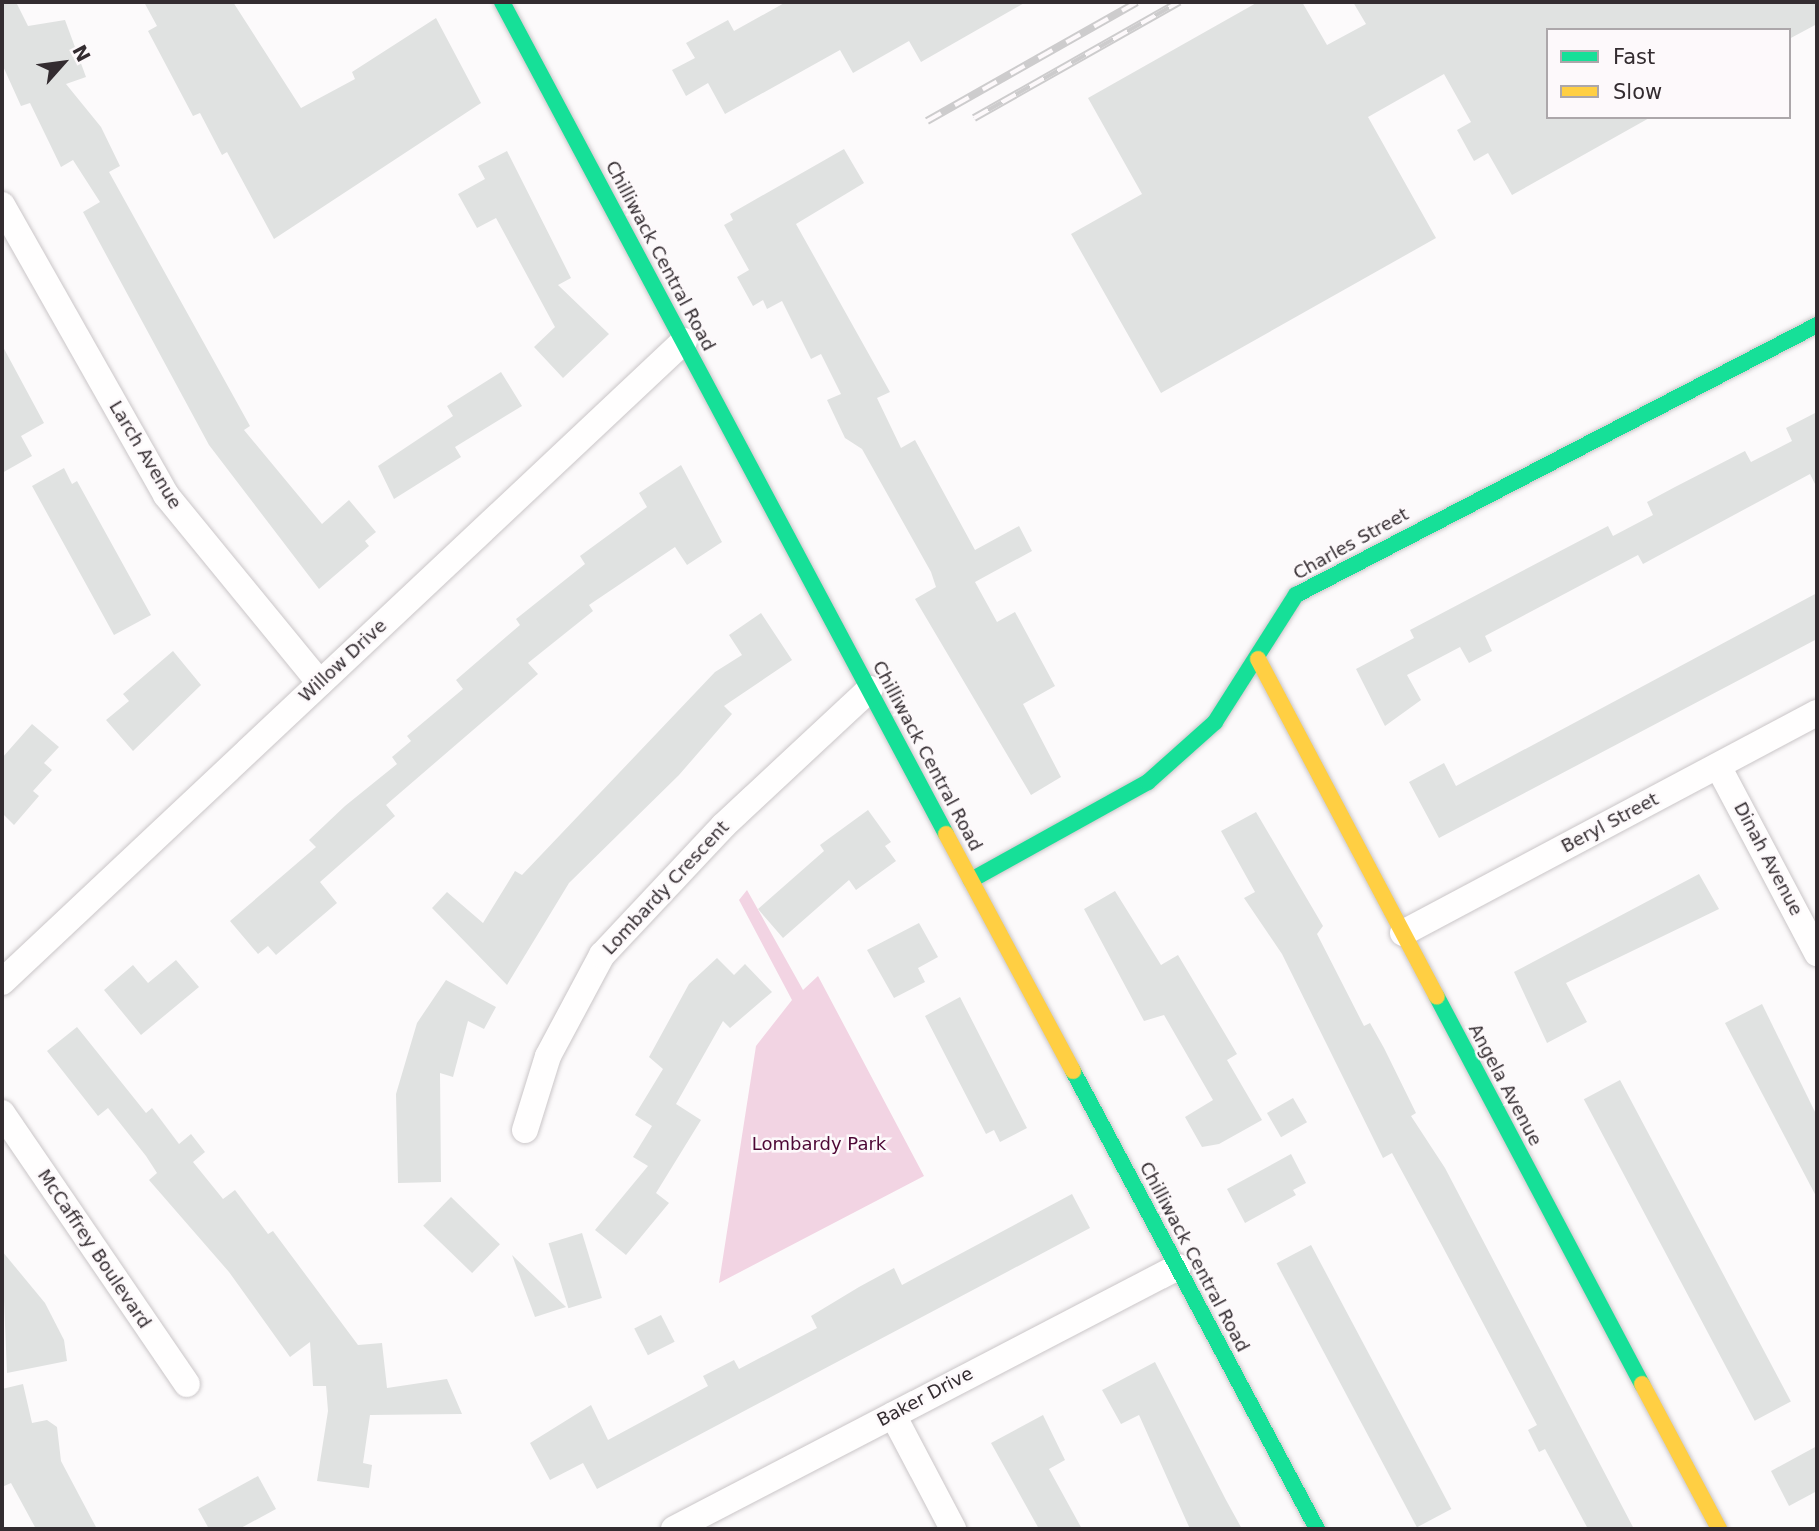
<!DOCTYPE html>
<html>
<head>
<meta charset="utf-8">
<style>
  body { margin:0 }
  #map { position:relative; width:1819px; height:1531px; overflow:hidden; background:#fcfafb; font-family:"DejaVu Sans",sans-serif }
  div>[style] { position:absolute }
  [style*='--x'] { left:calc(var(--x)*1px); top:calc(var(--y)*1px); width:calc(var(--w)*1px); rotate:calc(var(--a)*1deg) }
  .green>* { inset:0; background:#f2d4e3 }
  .building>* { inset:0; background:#e0e2e1; transform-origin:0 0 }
  .roads { filter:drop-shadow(0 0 2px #cac6c8) drop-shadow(0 0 2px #cac6c8) }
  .street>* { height:26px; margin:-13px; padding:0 13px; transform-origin:13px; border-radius:13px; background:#fffefe }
  .fast>* { height:16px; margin:-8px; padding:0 8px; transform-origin:8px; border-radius:8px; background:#16e098 }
  .slow>* { height:16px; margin:-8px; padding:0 8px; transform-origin:8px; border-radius:8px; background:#ffcf43 }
  .rail>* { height:8px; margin-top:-4px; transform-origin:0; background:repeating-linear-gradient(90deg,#fdf9fb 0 16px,#cdcccd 0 32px); box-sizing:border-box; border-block:2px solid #cdcccd }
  span { translate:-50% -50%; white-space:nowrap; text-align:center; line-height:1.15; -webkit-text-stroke:5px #fdf9fb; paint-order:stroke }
  .street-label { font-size:18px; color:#332c30 }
  .park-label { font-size:18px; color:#4d0735 }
  .frame { position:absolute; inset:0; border:4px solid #332c30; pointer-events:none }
  .legend { position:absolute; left:1546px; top:28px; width:245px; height:91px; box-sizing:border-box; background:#fdf9fb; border:2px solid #aca7aa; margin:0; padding:9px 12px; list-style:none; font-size:21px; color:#332c30 }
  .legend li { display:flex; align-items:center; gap:14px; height:35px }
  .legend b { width:35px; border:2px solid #aca7aa }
  .north { position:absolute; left:28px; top:28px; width:70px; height:70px; -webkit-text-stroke:5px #fdf9fb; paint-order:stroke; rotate:62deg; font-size:19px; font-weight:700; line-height:28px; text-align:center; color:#332c30 }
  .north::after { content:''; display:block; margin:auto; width:24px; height:32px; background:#332c30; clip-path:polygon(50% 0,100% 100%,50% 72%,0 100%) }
</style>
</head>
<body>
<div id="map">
  <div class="green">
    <i style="clip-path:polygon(747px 890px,803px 990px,818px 976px,924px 1176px,719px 1283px,756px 1046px,792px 1000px,739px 900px)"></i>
  </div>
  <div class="building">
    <i style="clip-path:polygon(2px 2px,16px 2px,28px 26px,65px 20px,86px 77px,66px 84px,101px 127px,120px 166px,109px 172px,250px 426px,244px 430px,322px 524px,349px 500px,376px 532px,365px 541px,369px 546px,319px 589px,209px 445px,83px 212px,100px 202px,73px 160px,61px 167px,30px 103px,21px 106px,2px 64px)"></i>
    <i style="clip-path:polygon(144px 2px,233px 2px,301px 108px,355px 79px,352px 72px,436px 18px,481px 103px,274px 239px,227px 152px,222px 155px,200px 113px,193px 116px,148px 31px,157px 26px)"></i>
    <i style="clip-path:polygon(786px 2px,1026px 2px,921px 62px,909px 41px,853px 73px,840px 50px,725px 114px,708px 83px,686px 96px,672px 70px,695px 58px,686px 43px,728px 20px,734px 31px)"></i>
    <i style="clip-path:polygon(1258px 2px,1302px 2px,1327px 45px,1366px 24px,1353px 2px,1817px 2px,1817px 24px,1789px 39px,1789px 30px,1548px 30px,1548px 117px,1651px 117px,1512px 195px,1488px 153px,1474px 161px,1457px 130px,1471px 122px,1444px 74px,1368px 117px,1436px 238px,1161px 393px,1071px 234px,1142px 194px,1088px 98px)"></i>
    <i style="clip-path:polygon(844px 149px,864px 183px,796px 224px,890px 392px,877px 398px,901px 448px,915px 440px,975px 550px,1019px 526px,1032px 551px,975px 582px,997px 622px,1015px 612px,1055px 686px,1023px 704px,1061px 777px,1031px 795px,915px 599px,936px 587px,931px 572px,862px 449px,845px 438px,827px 400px,841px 394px,821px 354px,811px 359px,782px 301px,767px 309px,763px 300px,753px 306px,737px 277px,749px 270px,724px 225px,733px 220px,730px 214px)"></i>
    <i style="clip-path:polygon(507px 151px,571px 278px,558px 285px,609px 334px,563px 378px,534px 347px,555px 327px,496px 218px,477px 228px,458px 194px,485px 179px,478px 166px)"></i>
    <i style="clip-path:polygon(2px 345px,44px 423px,21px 436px,32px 456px,2px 473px)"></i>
    <i style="clip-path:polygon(501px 372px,522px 406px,455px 447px,461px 457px,394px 499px,378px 466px,453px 416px,447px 406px)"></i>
    <i style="clip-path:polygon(1817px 412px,1817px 488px,1810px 474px,1643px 564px,1638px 555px,1485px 636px,1492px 651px,1469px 663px,1460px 647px,1407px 675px,1421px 700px,1385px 726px,1356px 669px,1414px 638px,1410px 630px,1608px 526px,1613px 536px,1653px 515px,1647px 502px,1675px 487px,1745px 451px,1751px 462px,1792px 441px,1786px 428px)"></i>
    <i style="clip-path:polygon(681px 465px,722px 542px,687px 565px,675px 547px,589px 605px,593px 611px,528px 663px,538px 674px,386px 805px,395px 816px,320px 882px,337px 903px,276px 955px,268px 946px,258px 954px,230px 921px,316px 847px,309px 840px,345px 806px,397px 764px,392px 757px,411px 741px,407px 736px,463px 689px,456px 680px,520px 625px,516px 619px,585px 564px,580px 556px,647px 507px,639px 493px)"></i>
    <i style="clip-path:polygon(64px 468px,72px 484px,77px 481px,151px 615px,114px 635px,32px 486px)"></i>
    <i style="clip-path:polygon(1817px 593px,1817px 639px,1439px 838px,1409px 782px,1444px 763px,1456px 786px)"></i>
    <i style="clip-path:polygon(761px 613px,792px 660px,724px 706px,732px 714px,679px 775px,569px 883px,507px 985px,432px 908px,447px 892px,483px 923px,515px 871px,522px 875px,715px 672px,742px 655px,729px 635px)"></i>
    <i style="clip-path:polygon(173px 651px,201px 685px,133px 751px,106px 720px,129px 701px,123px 694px)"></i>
    <i style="clip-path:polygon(32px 724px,59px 747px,44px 763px,52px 770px,33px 791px,39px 796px,14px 825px,2px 813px,2px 758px)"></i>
    <i style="clip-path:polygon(868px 810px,891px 842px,885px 846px,896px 861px,856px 890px,849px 880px,783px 938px,758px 909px,824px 851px,820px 845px)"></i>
    <i style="clip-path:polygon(1256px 812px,1323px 926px,1317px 934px,1364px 1026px,1370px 1023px,1384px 1048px,1416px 1113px,1411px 1116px,1445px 1168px,1634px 1529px,1588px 1529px,1545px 1449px,1539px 1452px,1528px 1430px,1537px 1425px,1437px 1236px,1392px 1153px,1383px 1158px,1282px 954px,1244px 898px,1255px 892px,1221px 831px)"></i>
    <i style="clip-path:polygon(1699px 874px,1719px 909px,1566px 983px,1587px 1022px,1547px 1043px,1514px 972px)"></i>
    <i style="clip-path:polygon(1115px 891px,1161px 965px,1178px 955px,1237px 1054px,1227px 1060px,1262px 1120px,1219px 1144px,1202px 1147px,1185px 1117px,1213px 1100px,1164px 1015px,1144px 1021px,1084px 909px)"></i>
    <i style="clip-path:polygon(919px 923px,938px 957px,918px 968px,925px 982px,894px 998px,867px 950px)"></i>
    <i style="clip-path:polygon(717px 958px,734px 975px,745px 964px,772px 992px,730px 1028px,723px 1021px,676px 1104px,701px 1120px,656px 1193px,669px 1203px,626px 1255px,595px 1230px,648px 1166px,633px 1157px,652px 1126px,635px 1115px,663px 1069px,649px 1057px,689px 984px)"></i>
    <i style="clip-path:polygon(176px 960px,199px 987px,141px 1035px,104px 990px,133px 965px,148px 983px)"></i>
    <i style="clip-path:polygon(446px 980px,496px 1007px,484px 1029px,468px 1021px,453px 1077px,440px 1073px,441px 1182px,398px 1183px,396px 1094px,417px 1023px)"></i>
    <i style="clip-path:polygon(960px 997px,1027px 1128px,1000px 1142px,994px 1130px,986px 1134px,925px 1016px)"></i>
    <i style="clip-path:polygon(1762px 1004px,1817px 1116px,1817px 1198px,1725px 1023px)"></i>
    <i style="clip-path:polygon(77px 1027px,146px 1113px,152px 1108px,179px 1144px,191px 1134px,205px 1152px,193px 1162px,223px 1199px,235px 1190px,268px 1234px,273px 1231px,358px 1345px,382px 1343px,387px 1388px,447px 1379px,462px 1414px,370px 1415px,363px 1463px,372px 1465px,369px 1488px,317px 1481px,328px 1411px,326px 1386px,313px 1386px,310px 1342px,290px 1357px,229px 1272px,149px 1180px,157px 1173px,146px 1156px,108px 1108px,98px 1116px,47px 1051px)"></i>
    <i style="left:1620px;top:1080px;width:364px;height:41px;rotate:62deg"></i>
    <i style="left:1293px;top:1098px;width:28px;height:30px;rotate:60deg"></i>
    <i style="clip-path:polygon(1291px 1154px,1306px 1183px,1293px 1190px,1296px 1195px,1245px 1223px,1227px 1189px)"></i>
    <i style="clip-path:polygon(1072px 1194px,1090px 1228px,597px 1489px,583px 1463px,550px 1480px,530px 1443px,591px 1405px,608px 1440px,708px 1386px,703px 1376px,734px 1360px,739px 1369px,817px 1328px,811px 1316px,859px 1287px,894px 1268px,902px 1285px)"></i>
    <i style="left:451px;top:1197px;width:68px;height:40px;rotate:44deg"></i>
    <i style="left:582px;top:1233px;width:68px;height:35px;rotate:73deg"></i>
    <i style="left:1311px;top:1245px;width:299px;height:39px;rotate:62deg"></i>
    <i style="clip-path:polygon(2px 1251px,45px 1303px,64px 1340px,67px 1361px,7px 1373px)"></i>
    <i style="clip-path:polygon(512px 1255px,566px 1307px,535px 1317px)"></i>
    <i style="left:661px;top:1315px;width:30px;height:30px;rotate:63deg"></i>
    <i style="clip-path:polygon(1155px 1362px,1226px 1500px,1242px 1529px,1190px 1529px,1139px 1415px,1121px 1424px,1102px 1390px)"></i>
    <i style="clip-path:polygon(23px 1384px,32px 1423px,47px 1420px,57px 1427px,61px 1461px,97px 1529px,36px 1529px,11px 1483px,2px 1487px,2px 1389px)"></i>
    <i style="clip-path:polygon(1043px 1415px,1065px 1460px,1049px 1469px,1082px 1529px,1039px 1529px,991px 1443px)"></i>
    <i style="clip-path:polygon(1817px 1446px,1817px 1491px,1789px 1506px,1771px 1471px)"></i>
    <i style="clip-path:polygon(258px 1476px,276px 1509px,239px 1529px,209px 1529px,198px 1509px)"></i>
  </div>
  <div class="roads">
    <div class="street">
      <i style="--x:2;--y:205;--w:333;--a:60.5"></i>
      <i style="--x:166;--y:495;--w:243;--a:50.7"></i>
      <i style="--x:1718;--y:766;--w:212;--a:62.1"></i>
      <i style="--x:1403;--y:933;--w:469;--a:-28"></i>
      <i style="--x:2;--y:982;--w:936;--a:-43.22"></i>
      <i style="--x:2;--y:1113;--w:328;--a:55.7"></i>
      <i style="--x:525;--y:1130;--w:77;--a:-72.7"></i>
      <i style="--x:548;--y:1056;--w:115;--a:-61.9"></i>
      <i style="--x:602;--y:955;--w:177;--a:-46.8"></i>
      <i style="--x:723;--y:826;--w:201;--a:-43"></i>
      <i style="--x:893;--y:1415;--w:129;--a:62.2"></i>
      <i style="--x:674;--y:1529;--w:568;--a:-27.47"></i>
    </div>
    <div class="fast">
      <i style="--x:502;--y:2;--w:943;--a:61.91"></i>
      <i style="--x:971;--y:880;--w:202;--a:-29"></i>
      <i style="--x:1148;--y:782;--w:90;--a:-41.8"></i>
      <i style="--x:1215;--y:722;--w:151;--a:-57.5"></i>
      <i style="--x:1296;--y:595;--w:587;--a:-27.39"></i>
      <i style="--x:1437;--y:997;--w:438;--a:62.1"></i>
      <i style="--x:1073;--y:1071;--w:519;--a:61.95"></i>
    </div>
    <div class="slow">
      <i style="--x:1258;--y:659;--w:382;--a:62.1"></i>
      <i style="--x:946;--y:834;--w:269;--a:61.8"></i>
      <i style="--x:1642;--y:1384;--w:164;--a:62"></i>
    </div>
  </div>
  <div class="rail">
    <i style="--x:974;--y:118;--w:236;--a:-29.5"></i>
    <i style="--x:927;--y:121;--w:241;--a:-29.5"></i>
  </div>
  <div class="street-label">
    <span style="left:660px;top:256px;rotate:62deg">Chilliwack Central Road</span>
    <span style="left:145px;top:455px;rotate:59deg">Larch Avenue</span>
    <span style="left:1351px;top:544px;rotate:-29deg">Charles Street</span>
    <span style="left:343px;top:661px;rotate:-43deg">Willow Drive</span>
    <span style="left:927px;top:756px;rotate:62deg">Chilliwack Central Road</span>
    <span style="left:1610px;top:823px;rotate:-28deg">Beryl Street</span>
    <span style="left:1768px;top:859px;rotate:62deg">Dinah Avenue</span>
    <span style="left:666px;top:888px;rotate:-47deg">Lombardy Crescent</span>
    <span style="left:1505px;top:1085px;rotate:62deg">Angela Avenue</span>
    <span style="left:94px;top:1249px;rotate:56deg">McCaffrey Boulevard</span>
    <span style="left:1194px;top:1257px;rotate:62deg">Chilliwack Central Road</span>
    <span style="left:925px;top:1397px;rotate:-28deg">Baker Drive</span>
  </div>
  <div class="park-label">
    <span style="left:819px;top:1144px">Lombardy Park</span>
  </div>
  <div class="frame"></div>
  <ul class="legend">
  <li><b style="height:9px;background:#16e098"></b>Fast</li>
  <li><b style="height:9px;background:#ffcf43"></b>Slow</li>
  </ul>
  <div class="north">N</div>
</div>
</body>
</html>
